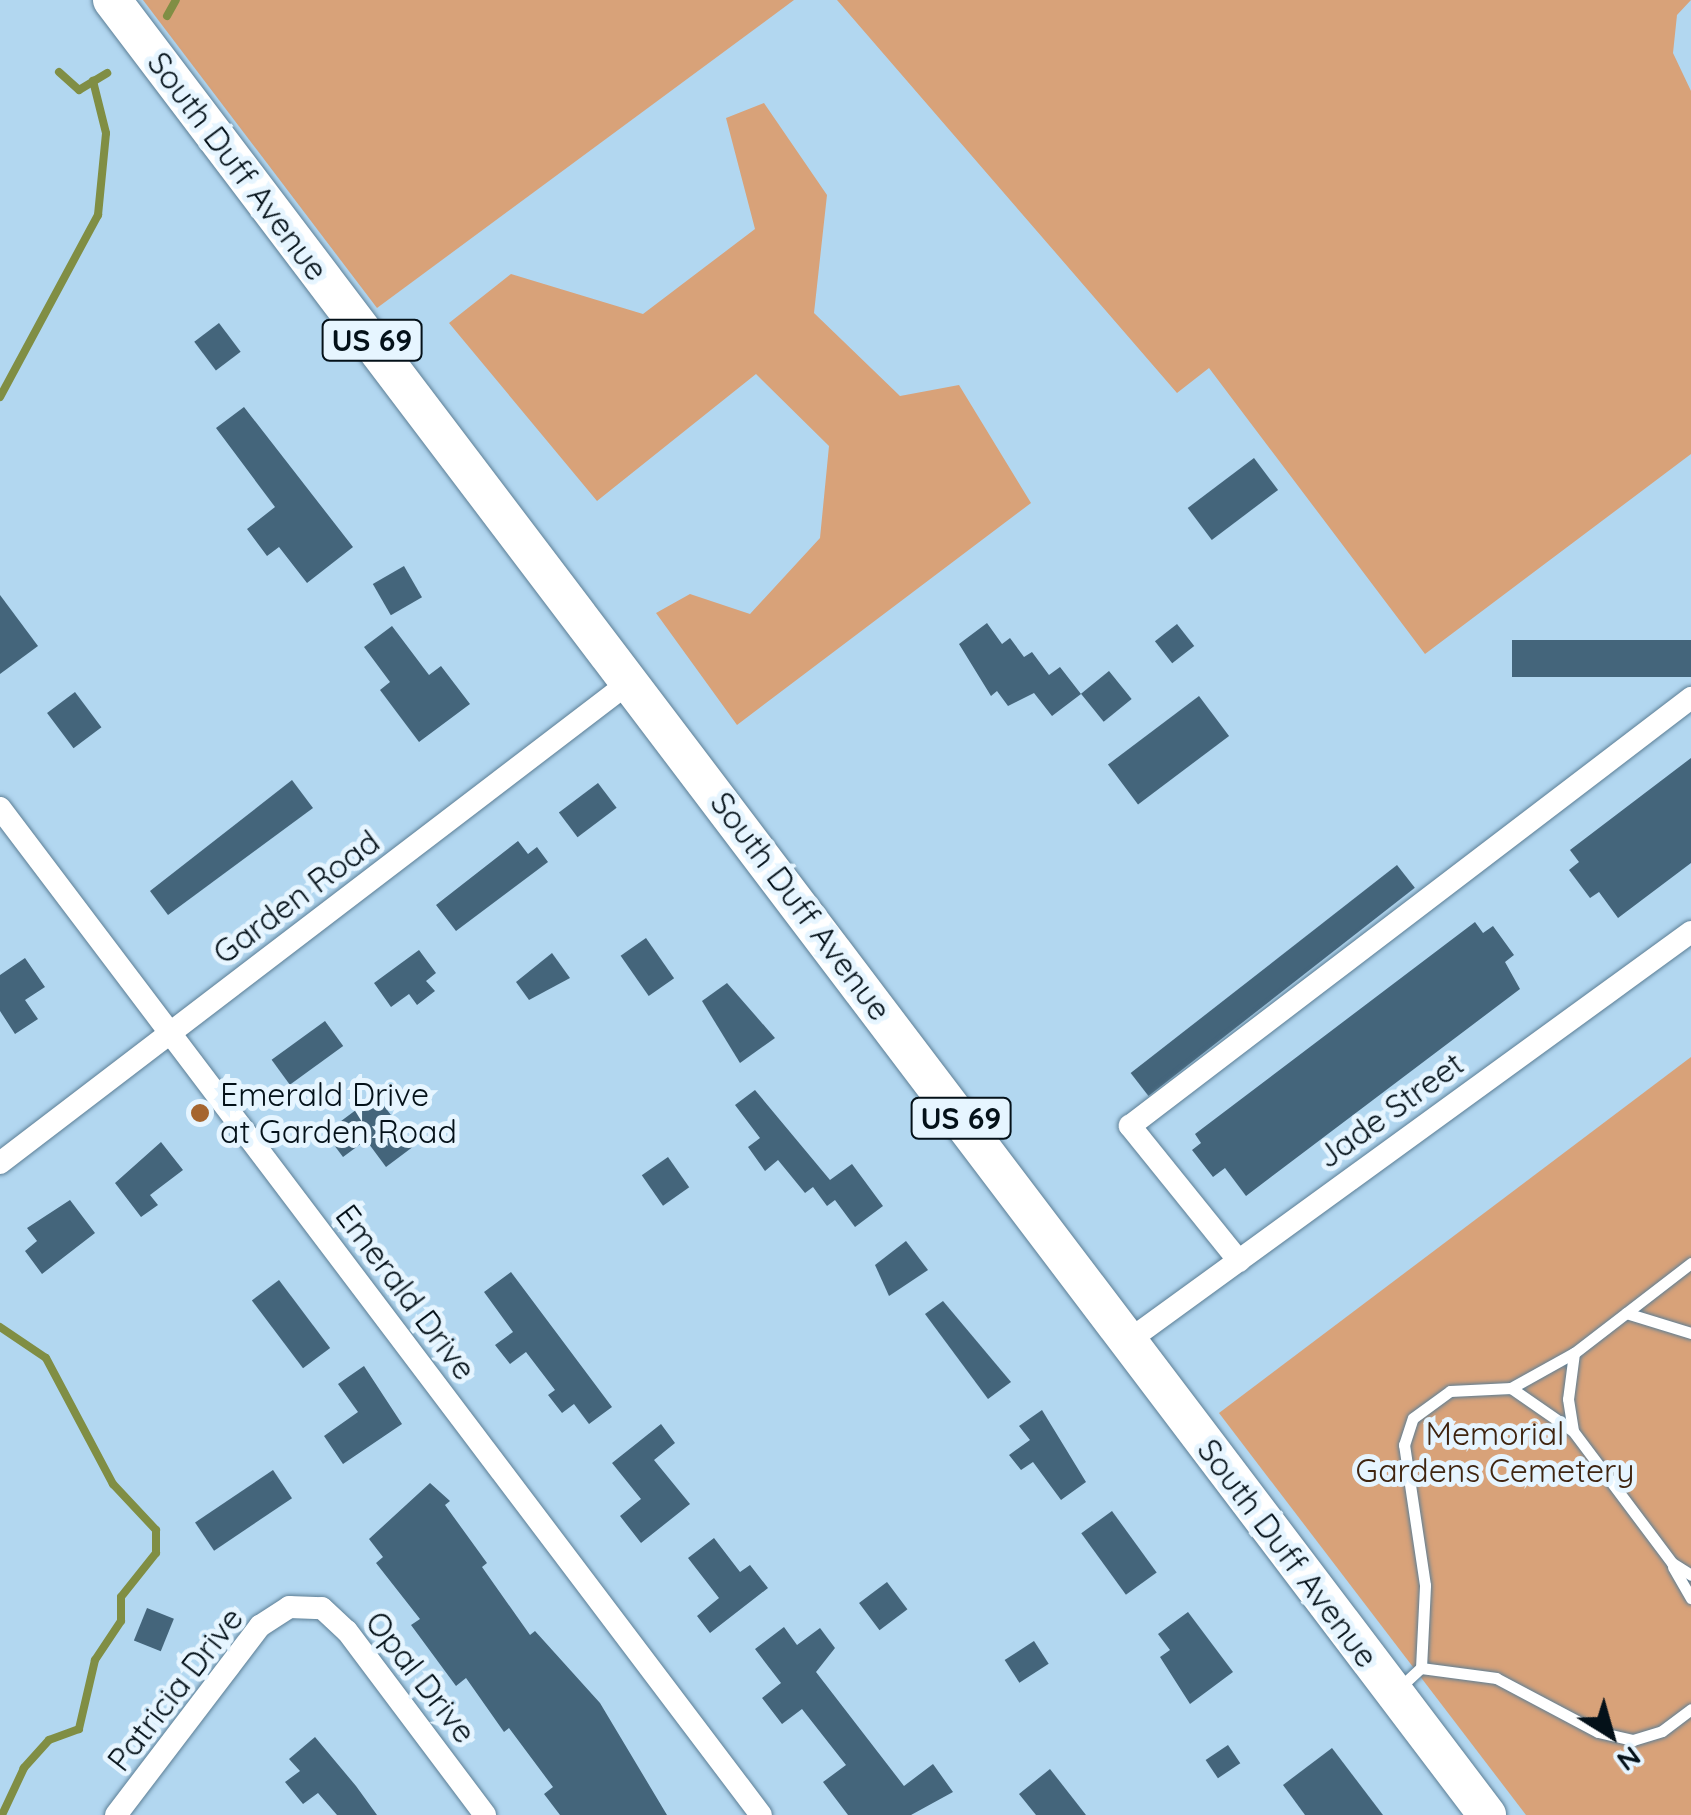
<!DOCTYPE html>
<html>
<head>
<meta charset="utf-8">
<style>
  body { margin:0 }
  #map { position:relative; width:1691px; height:1815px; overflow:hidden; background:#b2d7f0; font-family:Quicksand,sans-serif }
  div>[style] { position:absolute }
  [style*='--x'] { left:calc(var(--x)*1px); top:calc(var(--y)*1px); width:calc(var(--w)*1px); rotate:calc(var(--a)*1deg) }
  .green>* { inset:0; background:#d8a279 }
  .stream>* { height:8px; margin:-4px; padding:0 4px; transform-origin:4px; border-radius:4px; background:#808e44 }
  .building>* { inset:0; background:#44657b; transform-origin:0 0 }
  .roads { filter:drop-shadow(0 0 2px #5c7e95) drop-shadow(0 0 2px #5c7e95) }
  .lane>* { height:11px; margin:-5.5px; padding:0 5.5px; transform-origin:5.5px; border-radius:5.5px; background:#fff }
  .street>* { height:22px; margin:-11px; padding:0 11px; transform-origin:11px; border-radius:11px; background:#fff }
  .primary>* { height:38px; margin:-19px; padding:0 19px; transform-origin:19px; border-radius:19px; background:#fff }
  .dots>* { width:28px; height:28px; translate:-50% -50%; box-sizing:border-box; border:5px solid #e6f5ff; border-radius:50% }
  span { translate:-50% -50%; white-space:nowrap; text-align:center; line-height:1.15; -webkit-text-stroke:10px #e6f5ff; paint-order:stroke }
  .shield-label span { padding:2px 8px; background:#e6f5ff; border:2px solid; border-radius:8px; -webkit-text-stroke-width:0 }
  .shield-label { font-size:30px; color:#041119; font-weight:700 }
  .street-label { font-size:32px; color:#041119 }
  .poi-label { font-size:32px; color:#041119 }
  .left { translate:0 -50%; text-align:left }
  .park-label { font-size:32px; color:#3f240f }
  .north { position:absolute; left:1561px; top:1685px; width:100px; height:100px; -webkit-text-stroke:8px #e6f5ff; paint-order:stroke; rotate:143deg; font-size:28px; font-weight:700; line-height:40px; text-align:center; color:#041119 }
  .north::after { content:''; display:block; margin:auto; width:35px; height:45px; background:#041119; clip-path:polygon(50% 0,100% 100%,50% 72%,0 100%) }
</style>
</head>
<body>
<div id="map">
  <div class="green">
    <i style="clip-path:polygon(143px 0,794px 0,377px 308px)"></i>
    <i style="clip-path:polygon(837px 0,1691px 0,1677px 15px,1673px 53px,1691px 91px,1691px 454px,1425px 654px,1209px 368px,1177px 393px)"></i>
    <i style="clip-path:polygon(764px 103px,827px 195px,814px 313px,900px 396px,959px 385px,1031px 503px,737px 725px,656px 613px,690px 594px,750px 614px,820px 538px,829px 446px,756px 374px,597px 501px,449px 323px,511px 274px,643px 314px,755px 229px,726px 118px)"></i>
    <i style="clip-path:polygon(1691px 1057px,1691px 1815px,1526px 1815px,1219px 1413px)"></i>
  </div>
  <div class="stream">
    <i style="--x:167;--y:16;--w:18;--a:-61"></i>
    <i style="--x:59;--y:72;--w:27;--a:42"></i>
    <i style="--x:79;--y:90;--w:33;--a:-31"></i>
    <i style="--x:0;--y:397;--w:207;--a:-61.7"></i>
    <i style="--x:98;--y:215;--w:82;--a:-84.4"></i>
    <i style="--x:106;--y:133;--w:54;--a:-104"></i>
    <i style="--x:0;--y:1327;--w:55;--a:34"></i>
    <i style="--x:46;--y:1358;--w:143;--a:62"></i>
    <i style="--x:113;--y:1484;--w:63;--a:46.9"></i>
    <i style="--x:156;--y:1530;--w:23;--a:90"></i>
    <i style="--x:156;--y:1553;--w:56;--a:128.5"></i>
    <i style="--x:121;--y:1597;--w:24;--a:90"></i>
    <i style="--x:121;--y:1621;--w:47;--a:123.7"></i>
    <i style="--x:95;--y:1660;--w:71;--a:103.1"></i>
    <i style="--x:79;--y:1729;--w:32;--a:160"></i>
    <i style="--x:49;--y:1740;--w:38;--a:132"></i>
    <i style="--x:24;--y:1768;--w:52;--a:115.1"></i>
  </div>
  <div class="building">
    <i style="left:219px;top:323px;width:36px;height:31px;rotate:53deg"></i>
    <i style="clip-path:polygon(244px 407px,353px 547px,307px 583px,279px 547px,267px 556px,247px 529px,275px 507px,216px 428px)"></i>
    <i style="left:1254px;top:458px;width:40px;height:83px;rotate:53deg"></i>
    <i style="left:404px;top:566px;width:36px;height:36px;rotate:60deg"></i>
    <i style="clip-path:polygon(0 595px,38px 646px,0 674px)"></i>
    <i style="clip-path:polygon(987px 623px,1002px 644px,1010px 638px,1024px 657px,1032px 652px,1049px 675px,1060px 667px,1081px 694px,1052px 716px,1034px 693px,1008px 706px,997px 691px,991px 696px,959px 644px)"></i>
    <i style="left:1177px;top:624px;width:28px;height:28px;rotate:52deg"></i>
    <i style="clip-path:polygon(392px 626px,429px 675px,441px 666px,470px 704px,419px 742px,380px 690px,390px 682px,364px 647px)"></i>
    <i style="left:1691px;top:640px;width:37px;height:179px;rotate:90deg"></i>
    <i style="left:1109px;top:671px;width:36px;height:36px;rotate:51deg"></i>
    <i style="left:75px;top:692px;width:44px;height:35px;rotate:53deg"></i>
    <i style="left:1199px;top:696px;width:50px;height:114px;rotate:53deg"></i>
    <i style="clip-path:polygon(1691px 758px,1691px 863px,1618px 918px,1599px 892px,1590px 898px,1569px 870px,1579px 862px,1570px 850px)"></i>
    <i style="clip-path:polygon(292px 780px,313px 808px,168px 915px,150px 891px)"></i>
    <i style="left:598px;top:783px;width:31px;height:49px;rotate:53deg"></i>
    <i style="clip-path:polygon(518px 841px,528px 854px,537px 847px,548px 862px,456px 931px,436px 905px)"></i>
    <i style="left:1397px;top:865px;width:29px;height:338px;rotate:52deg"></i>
    <i style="clip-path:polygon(1475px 922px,1483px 933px,1493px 926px,1514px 955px,1505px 962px,1520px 989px,1246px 1196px,1225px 1168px,1213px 1177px,1192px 1150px,1201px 1143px,1195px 1134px)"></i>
    <i style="left:646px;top:938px;width:49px;height:31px;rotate:55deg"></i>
    <i style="clip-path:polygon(419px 950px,436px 973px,426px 981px,435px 991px,417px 1005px,409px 994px,391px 1007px,374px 983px)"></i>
    <i style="clip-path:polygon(552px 953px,570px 978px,529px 1000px,516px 982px)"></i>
    <i style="clip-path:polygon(25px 958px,45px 987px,25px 1000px,38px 1019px,15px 1034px,0 1011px,0 975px)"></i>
    <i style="clip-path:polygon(727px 983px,775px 1038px,740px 1063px,702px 1001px)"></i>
    <i style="left:325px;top:1021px;width:31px;height:66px;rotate:54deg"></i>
    <i style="clip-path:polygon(755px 1090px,830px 1180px,852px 1164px,883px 1206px,855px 1227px,835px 1200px,827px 1206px,813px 1187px,805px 1193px,778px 1160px,765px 1171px,748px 1147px,760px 1138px,735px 1105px)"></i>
    <i style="clip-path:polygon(376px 1095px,414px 1146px,386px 1167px,366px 1140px,343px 1157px,325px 1133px)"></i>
    <i style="clip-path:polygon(161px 1142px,183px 1170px,150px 1195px,158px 1205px,141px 1217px,115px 1183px)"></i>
    <i style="left:668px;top:1157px;width:37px;height:32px;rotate:55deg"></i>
    <i style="clip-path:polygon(70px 1200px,95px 1233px,42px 1274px,25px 1251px,37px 1241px,27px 1228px)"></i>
    <i style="clip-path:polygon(906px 1241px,928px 1270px,889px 1296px,875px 1265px)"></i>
    <i style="clip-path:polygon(511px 1272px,612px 1407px,589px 1424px,574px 1404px,562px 1413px,548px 1395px,555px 1390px,526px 1352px,510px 1364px,495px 1345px,513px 1332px,484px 1292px)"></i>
    <i style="left:279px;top:1280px;width:85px;height:34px;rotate:53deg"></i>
    <i style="clip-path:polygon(943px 1301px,1011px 1382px,988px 1399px,925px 1314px)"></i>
    <i style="clip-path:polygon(364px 1366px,402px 1424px,343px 1464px,324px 1436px,358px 1412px,338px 1384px)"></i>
    <i style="clip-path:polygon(1042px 1410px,1086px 1482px,1061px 1500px,1033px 1462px,1021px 1470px,1009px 1455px,1030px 1440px,1019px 1426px)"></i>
    <i style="clip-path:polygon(661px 1424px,675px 1443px,654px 1460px,690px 1504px,641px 1543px,620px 1516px,641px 1499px,612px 1463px)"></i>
    <i style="left:273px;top:1470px;width:34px;height:94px;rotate:56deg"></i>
    <i style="clip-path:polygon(430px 1483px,450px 1501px,445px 1505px,487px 1563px,482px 1567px,530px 1635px,535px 1631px,600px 1703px,667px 1815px,560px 1815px,544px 1794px,553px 1787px,509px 1728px,504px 1732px,466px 1678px,456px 1686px,411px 1625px,420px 1619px,376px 1563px,383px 1557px,369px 1539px)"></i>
    <i style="left:1112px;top:1511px;width:76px;height:38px;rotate:54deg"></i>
    <i style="clip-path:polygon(714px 1538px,740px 1572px,750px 1565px,768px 1588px,710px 1633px,697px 1616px,719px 1598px,688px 1558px)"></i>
    <i style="left:887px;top:1582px;width:34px;height:35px;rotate:53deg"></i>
    <i style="left:147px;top:1608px;width:29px;height:35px;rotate:22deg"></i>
    <i style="clip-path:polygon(1188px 1612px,1233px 1672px,1190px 1704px,1160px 1657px,1170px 1650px,1158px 1634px)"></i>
    <i style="clip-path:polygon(784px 1627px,797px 1645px,820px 1628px,835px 1648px,816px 1672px,904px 1786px,933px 1764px,953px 1792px,911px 1815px,848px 1815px,823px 1782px,846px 1765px,802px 1709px,782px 1724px,762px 1698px,781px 1683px,755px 1649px)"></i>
    <i style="left:1034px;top:1641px;width:27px;height:35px;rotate:57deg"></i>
    <i style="clip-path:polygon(315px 1737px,356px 1786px,377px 1815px,337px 1815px,318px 1793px,303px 1804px,285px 1782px,300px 1771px,289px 1759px)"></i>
    <i style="left:1228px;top:1745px;width:22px;height:27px;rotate:56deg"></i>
    <i style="clip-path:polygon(1332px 1748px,1383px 1815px,1305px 1815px,1283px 1785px)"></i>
    <i style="clip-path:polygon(1050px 1769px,1086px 1815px,1036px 1815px,1019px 1794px)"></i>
  </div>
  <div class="roads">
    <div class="lane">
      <i style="--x:1691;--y:1263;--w:148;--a:142.4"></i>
      <i style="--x:1574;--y:1353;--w:46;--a:97.4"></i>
      <i style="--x:1568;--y:1399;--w:32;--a:81"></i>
      <i style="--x:1573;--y:1431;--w:165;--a:53.1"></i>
      <i style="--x:1672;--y:1563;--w:22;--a:32"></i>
      <i style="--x:1626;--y:1313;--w:68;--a:17.1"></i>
      <i style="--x:1511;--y:1388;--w:72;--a:-29.1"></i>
      <i style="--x:1673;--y:1567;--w:36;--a:60"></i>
      <i style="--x:1421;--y:1668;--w:76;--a:7.6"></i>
      <i style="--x:1496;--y:1678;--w:115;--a:27.9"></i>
      <i style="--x:1598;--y:1732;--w:36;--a:13"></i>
      <i style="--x:1633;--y:1740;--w:30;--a:-17"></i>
      <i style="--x:1662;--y:1731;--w:36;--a:-37"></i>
      <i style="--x:1397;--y:1690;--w:33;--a:-43"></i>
      <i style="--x:1421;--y:1668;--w:83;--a:-87.2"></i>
      <i style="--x:1425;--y:1585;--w:142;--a:-98.5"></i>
      <i style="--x:1404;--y:1445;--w:28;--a:-72"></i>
      <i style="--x:1413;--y:1418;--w:46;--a:-36.1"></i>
      <i style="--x:1450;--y:1391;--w:61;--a:-2.8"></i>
      <i style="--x:1511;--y:1388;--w:75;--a:34.7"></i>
    </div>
    <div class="street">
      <i style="--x:0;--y:808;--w:1262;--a:52.92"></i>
      <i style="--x:0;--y:1163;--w:794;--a:-37.38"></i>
      <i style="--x:1239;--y:1261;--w:174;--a:-128.9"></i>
      <i style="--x:1130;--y:1126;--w:706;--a:-37.34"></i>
      <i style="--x:1128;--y:1341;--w:696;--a:-36"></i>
      <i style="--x:116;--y:1815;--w:238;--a:-52.7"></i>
      <i style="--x:260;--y:1626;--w:35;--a:-33"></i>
      <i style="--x:289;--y:1607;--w:33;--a:2"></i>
      <i style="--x:322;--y:1608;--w:34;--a:43"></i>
      <i style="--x:347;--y:1631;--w:230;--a:53.1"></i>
    </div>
    <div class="primary">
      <i style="--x:112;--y:0;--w:2277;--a:52.85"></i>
    </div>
  </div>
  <div class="dots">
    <i style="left:200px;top:1113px;background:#a5652f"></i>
  </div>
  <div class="shield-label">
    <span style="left:372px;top:340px">US 69</span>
    <span style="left:961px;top:1118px">US 69</span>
  </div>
  <div class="street-label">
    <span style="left:238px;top:166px;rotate:53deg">South Duff Avenue</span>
    <span style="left:296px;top:897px;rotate:-37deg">Garden Road</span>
    <span style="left:801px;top:906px;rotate:53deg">South Duff Avenue</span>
    <span style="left:1390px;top:1110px;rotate:-36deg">Jade Street</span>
    <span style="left:406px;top:1292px;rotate:53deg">Emerald Drive</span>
    <span style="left:1288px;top:1553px;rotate:53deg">South Duff Avenue</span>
    <span style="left:421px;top:1677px;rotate:52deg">Opal Drive</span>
    <span style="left:175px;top:1689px;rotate:-52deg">Patricia Drive</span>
  </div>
  <div class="poi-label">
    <span class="left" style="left:220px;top:1113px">Emerald Drive<br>at Garden Road</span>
  </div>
  <div class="park-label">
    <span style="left:1495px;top:1452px">Memorial<br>Gardens Cemetery</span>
  </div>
  <div class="north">N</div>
</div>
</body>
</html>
